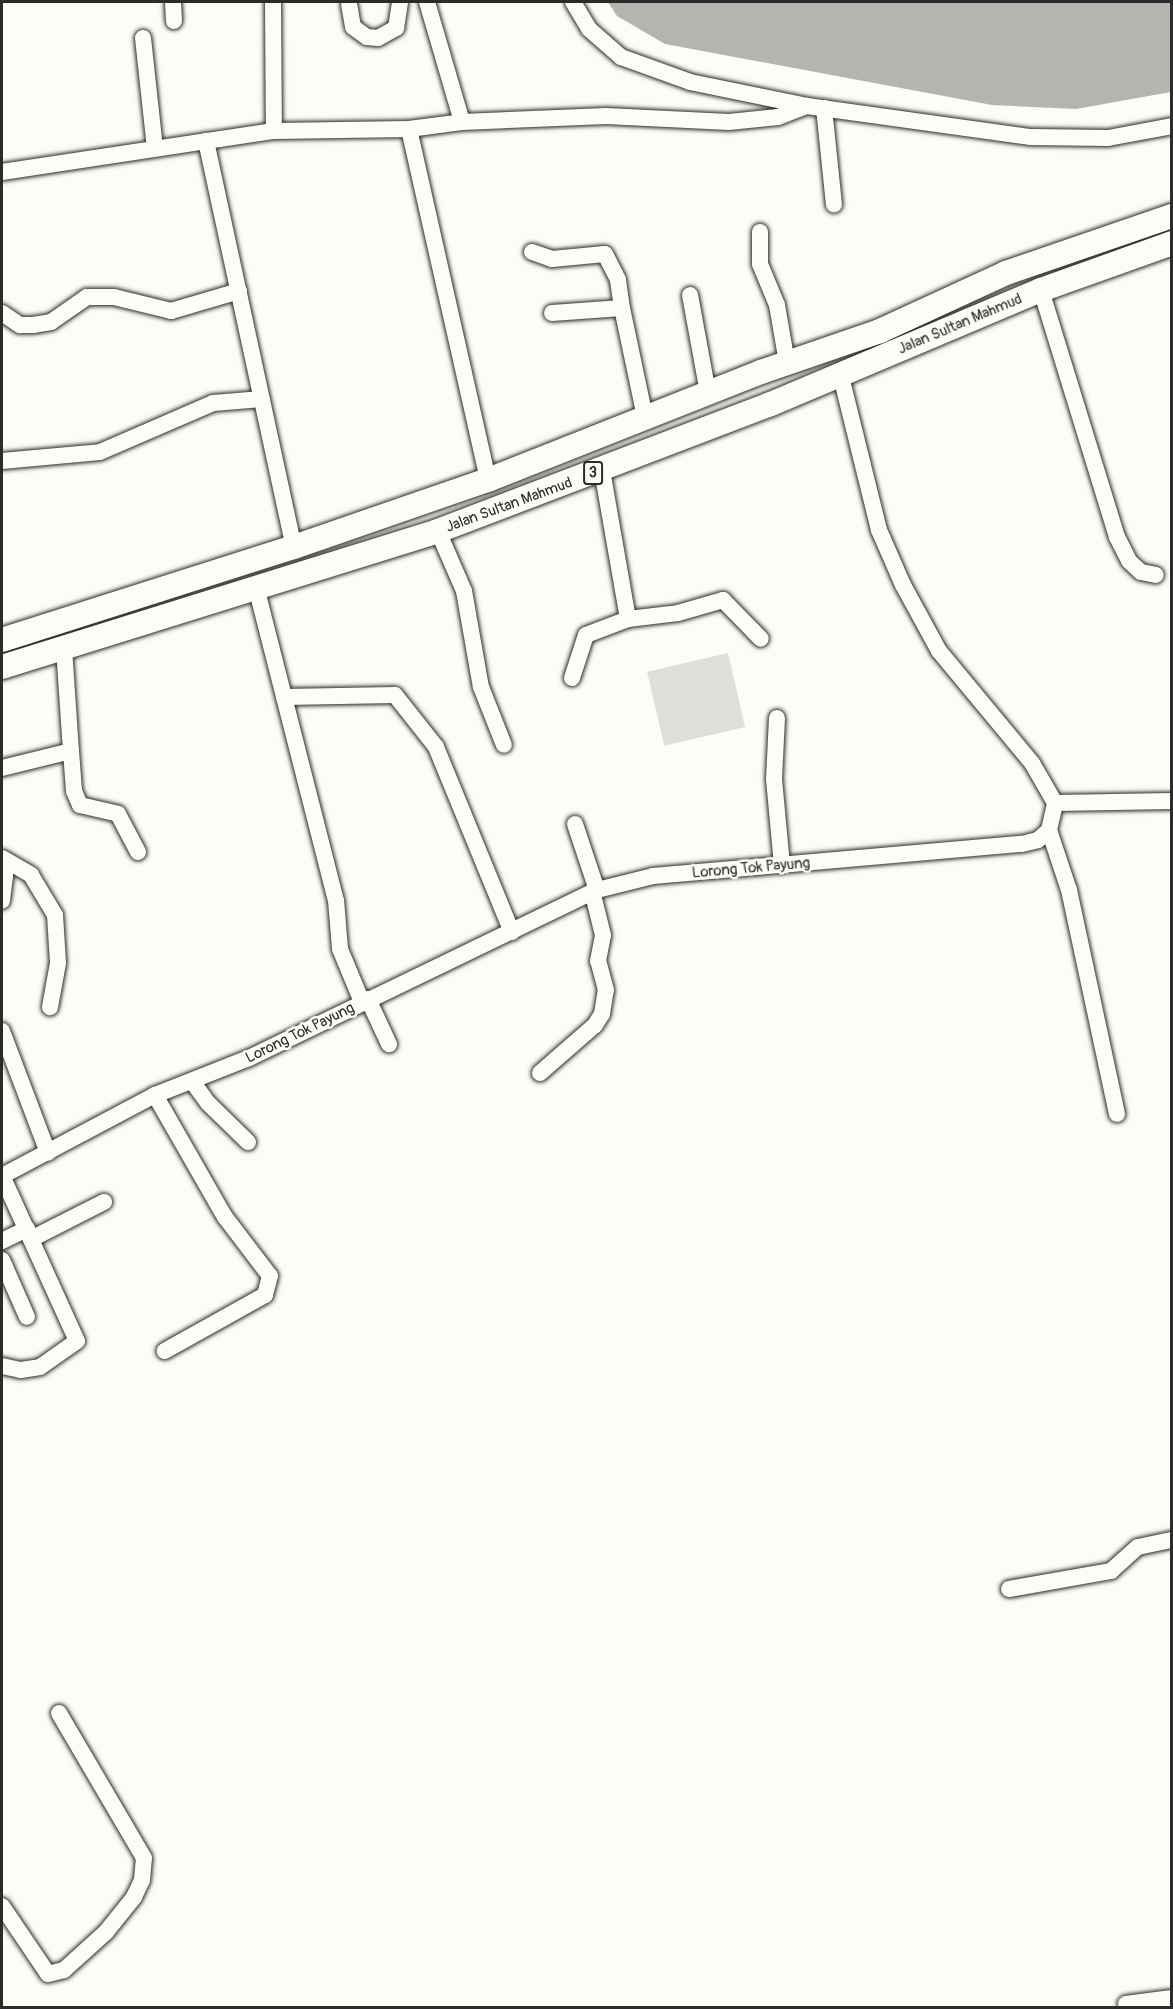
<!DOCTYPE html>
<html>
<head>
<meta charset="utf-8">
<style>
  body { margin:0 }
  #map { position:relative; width:1173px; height:2009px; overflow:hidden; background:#fdfcf7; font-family:Pangolin,sans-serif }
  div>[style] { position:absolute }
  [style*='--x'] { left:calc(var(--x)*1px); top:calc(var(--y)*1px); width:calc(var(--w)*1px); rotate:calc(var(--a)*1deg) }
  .green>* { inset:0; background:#dfdeda; transform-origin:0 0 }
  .water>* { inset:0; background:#b5b4b1 }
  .roads { filter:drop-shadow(0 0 2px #2b2b2b) drop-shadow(0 0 2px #2b2b2b) }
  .minor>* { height:16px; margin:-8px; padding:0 8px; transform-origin:8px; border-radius:8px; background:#fdfcf7 }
  .highway>* { height:24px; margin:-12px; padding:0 12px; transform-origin:12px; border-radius:12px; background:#fdfcf7 }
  span { translate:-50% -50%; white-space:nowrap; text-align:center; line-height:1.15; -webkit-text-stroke:5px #fdfcf7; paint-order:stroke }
  .shield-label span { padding:2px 4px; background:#fdfcf7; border:2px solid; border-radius:4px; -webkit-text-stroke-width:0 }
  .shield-label { font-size:14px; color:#2b2b2b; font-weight:700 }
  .street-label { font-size:15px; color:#2b2b2b }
  .frame { position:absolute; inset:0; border:3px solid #2b2b2b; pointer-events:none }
</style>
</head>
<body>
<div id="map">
  <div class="green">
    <i style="left:728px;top:653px;width:76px;height:83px;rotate:77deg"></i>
  </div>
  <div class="water">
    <i style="clip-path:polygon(608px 2px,1171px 2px,1171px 92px,1076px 109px,992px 105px,665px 44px,617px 16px)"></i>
  </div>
  <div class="roads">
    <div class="minor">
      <i style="--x:173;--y:2;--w:19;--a:87"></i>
      <i style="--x:273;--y:2;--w:129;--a:89.6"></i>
      <i style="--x:427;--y:2;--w:125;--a:73.7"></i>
      <i style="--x:573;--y:2;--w:31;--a:59"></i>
      <i style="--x:589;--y:29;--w:43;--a:41.2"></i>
      <i style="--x:621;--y:57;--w:73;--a:19.9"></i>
      <i style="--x:690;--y:82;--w:119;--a:11.6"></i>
      <i style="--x:807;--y:106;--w:226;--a:7.9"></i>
      <i style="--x:1031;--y:137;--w:77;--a:0.7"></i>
      <i style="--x:1108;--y:138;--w:65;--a:-10.6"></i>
      <i style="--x:349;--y:4;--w:23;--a:80"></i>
      <i style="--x:353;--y:27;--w:17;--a:36"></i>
      <i style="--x:367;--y:37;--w:11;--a:5"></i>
      <i style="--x:378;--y:38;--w:21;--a:-29"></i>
      <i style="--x:396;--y:28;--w:26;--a:-81"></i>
      <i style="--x:143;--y:38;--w:111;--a:83.8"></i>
      <i style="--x:824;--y:108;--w:97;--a:84.1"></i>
      <i style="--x:409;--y:129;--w:360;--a:77.3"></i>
      <i style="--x:206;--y:141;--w:415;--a:77.8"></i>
      <i style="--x:2;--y:172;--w:275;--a:-8.6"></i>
      <i style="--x:274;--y:131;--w:135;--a:-0.8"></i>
      <i style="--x:409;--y:129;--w:53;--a:-7.5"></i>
      <i style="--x:462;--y:122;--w:144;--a:-2.4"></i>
      <i style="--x:606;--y:116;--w:123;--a:2.8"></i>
      <i style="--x:729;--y:122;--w:49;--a:-5.8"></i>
      <i style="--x:778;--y:117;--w:31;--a:-21"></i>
      <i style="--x:760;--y:232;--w:32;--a:90"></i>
      <i style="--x:760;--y:264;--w:44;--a:67.5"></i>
      <i style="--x:777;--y:305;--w:59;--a:80.2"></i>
      <i style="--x:532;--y:252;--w:21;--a:19"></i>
      <i style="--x:552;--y:259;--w:53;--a:-5.4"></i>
      <i style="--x:605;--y:254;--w:29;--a:63"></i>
      <i style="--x:618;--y:280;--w:28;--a:82"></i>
      <i style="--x:1041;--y:290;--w:258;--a:72.9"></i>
      <i style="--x:1117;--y:537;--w:27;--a:63"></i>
      <i style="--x:1129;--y:561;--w:16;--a:43"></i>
      <i style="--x:1141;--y:572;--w:15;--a:11"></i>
      <i style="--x:690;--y:295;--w:100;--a:79.6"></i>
      <i style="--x:2;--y:313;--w:22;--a:34"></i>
      <i style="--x:20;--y:325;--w:13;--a:0"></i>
      <i style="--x:33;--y:325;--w:18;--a:-9"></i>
      <i style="--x:51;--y:322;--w:44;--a:-34.8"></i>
      <i style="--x:87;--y:297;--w:27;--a:0"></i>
      <i style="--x:114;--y:297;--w:59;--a:13.8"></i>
      <i style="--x:171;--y:311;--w:71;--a:-16.4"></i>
      <i style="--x:552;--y:313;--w:70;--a:-4.1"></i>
      <i style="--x:622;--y:308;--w:111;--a:78.1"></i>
      <i style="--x:2;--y:461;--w:98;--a:-5.2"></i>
      <i style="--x:100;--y:452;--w:123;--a:-23.4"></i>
      <i style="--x:213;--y:403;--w:49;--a:-4.7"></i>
      <i style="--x:438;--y:531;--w:65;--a:66.6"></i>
      <i style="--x:464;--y:591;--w:97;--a:80"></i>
      <i style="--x:481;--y:687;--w:62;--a:68.4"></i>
      <i style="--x:256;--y:587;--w:323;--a:75.7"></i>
      <i style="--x:336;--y:900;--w:49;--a:85.3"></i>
      <i style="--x:340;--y:949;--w:57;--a:67.5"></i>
      <i style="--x:628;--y:619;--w:50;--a:-6.8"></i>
      <i style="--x:678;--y:613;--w:47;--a:-16.1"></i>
      <i style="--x:723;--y:600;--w:54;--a:45.7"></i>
      <i style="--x:572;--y:678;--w:45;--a:-72"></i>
      <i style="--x:586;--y:635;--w:45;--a:-20.9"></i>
      <i style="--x:628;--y:619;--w:151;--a:-99.9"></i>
      <i style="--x:284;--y:697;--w:111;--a:-1"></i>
      <i style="--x:395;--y:695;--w:66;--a:51.7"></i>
      <i style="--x:436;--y:747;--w:200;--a:67.7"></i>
      <i style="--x:777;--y:718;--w:61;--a:92.8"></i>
      <i style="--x:774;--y:779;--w:87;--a:84.7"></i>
      <i style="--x:71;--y:751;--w:40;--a:85.7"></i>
      <i style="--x:74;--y:791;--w:15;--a:67"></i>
      <i style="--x:80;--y:805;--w:39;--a:13"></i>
      <i style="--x:118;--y:814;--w:43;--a:62.2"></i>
      <i style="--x:2;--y:768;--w:71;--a:-13.8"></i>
      <i style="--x:71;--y:751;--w:104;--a:-93.9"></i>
      <i style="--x:1055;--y:803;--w:117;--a:-1"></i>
      <i style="--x:575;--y:824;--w:70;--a:71.6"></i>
      <i style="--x:1049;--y:830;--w:63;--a:71.6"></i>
      <i style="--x:1069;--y:890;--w:229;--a:77.9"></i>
      <i style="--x:2;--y:858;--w:34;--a:30"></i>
      <i style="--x:31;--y:875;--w:47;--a:59"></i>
      <i style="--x:55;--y:915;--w:48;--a:86.4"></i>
      <i style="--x:58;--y:963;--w:45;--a:100.3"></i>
      <i style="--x:2;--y:860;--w:16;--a:79"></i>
      <i style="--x:5;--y:876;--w:25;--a:97"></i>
      <i style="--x:368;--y:999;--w:50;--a:65"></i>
      <i style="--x:2;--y:1031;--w:130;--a:69.3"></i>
      <i style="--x:540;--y:1073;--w:73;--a:-41.1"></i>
      <i style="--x:595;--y:1025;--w:13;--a:-58"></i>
      <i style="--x:602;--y:1014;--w:24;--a:-81"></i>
      <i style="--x:606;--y:990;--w:30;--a:-105"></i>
      <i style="--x:598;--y:961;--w:26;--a:-79"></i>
      <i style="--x:603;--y:935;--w:45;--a:-104"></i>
      <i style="--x:192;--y:1081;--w:27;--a:54"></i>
      <i style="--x:208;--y:1103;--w:56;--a:44.3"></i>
      <i style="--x:155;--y:1095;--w:141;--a:60.2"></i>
      <i style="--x:225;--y:1217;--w:74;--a:52.7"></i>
      <i style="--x:270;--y:1276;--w:20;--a:105"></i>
      <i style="--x:265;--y:1295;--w:115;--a:150.8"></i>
      <i style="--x:2;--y:1176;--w:173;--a:-27.9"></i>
      <i style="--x:155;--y:1095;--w:101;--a:-21.5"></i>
      <i style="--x:249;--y:1058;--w:386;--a:-25.8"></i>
      <i style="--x:597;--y:890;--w:58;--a:-14"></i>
      <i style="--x:653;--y:876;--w:370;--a:-5"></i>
      <i style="--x:1022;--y:844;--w:16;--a:-14"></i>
      <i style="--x:1038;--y:840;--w:15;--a:-42"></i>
      <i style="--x:1049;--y:830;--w:28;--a:-77"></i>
      <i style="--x:1055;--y:803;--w:46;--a:-119.9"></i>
      <i style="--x:1032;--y:763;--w:146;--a:-129.7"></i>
      <i style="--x:939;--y:651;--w:75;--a:-118.6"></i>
      <i style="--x:903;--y:585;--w:60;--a:-113.6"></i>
      <i style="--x:879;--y:530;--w:159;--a:-103.9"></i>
      <i style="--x:31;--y:1239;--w:82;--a:-26.9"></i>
      <i style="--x:2;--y:1241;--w:28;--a:-26"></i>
      <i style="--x:2;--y:1260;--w:62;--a:66.3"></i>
      <i style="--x:2;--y:1366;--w:19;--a:12"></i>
      <i style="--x:21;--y:1370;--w:19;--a:-9"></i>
      <i style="--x:40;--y:1367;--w:45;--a:-35.1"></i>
      <i style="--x:77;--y:1341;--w:181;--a:-114.4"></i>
      <i style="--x:1009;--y:1589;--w:104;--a:-10"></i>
      <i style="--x:1111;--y:1571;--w:36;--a:-42"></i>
      <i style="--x:1138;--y:1547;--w:35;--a:-12"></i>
      <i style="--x:2;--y:1906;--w:82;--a:55.9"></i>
      <i style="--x:48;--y:1974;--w:16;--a:-14"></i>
      <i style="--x:64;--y:1970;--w:57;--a:-42.1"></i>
      <i style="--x:106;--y:1932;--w:45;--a:-51.3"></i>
      <i style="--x:134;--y:1897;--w:19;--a:-65"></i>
      <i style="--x:142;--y:1880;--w:22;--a:-85"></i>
      <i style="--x:144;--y:1858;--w:168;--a:-120.4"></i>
      <i style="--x:1126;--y:2004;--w:46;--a:-7.4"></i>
    </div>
    <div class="highway">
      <i style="--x:2;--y:640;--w:306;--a:-17.7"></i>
      <i style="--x:294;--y:547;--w:205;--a:-19.1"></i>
      <i style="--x:488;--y:480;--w:294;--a:-21.6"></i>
      <i style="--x:761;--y:372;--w:126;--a:-19"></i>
      <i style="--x:880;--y:331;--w:139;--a:-24.7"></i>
      <i style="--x:1006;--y:273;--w:176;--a:-19"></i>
      <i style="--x:2;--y:667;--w:457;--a:-17.3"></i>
      <i style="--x:438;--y:531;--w:356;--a:-20.9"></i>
      <i style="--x:771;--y:404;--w:293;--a:-22.9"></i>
      <i style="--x:1041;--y:290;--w:139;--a:-19.7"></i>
    </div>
  </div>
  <div class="shield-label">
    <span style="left:593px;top:473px">3</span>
  </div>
  <div class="street-label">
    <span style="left:960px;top:324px;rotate:-23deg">Jalan Sultan Mahmud</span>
    <span style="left:509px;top:505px;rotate:-20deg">Jalan Sultan Mahmud</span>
    <span style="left:751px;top:868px;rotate:-5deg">Lorong Tok Payung</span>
    <span style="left:300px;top:1033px;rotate:-26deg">Lorong Tok Payung</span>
  </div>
  <div class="frame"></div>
</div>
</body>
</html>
